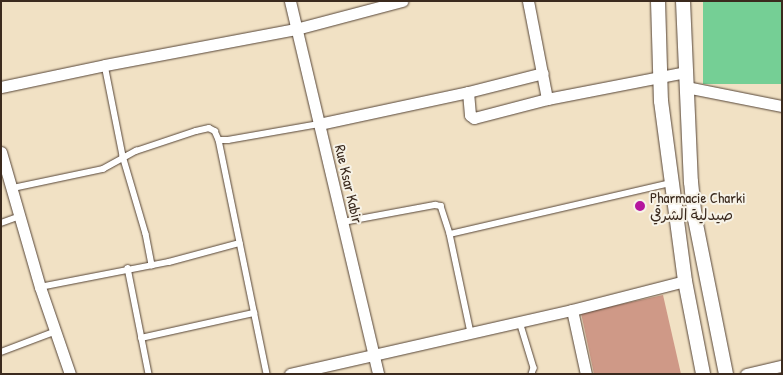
<!DOCTYPE html>
<html>
<head>
<meta charset="utf-8">
<style>
  body { margin:0 }
  #map { position:relative; width:783px; height:375px; overflow:hidden; background:#f1e1c4; font-family:"Patrick Hand","Playpen Sans Arabic",sans-serif }
  div>[style] { position:absolute }
  [style*='--x'] { left:calc(var(--x)*1px); top:calc(var(--y)*1px); width:calc(var(--w)*1px); rotate:calc(var(--a)*1deg) }
  .green>* { inset:0; background:#75cf95; transform-origin:0 0 }
  .building>* { inset:0; background:#cf9987 }
  .roads { filter:drop-shadow(0 0 1px #564537) drop-shadow(0 0 1px #564537) }
  .service>* { height:5.5px; margin:-2.75px; padding:0 2.75px; transform-origin:2.75px; border-radius:2.75px; background:#fff }
  .minor>* { height:11px; margin:-5.5px; padding:0 5.5px; transform-origin:5.5px; border-radius:5.5px; background:#fff }
  .tertiary>* { height:14px; margin:-7px; padding:0 7px; transform-origin:7px; border-radius:7px; background:#fff }
  .dots>* { width:14px; height:14px; translate:-50% -50%; box-sizing:border-box; border:2px solid #f7f3e8; border-radius:50% }
  span { translate:-50% -50%; white-space:nowrap; text-align:center; line-height:1.15; -webkit-text-stroke:4px #f7f3e8; paint-order:stroke }
  .street-label { font-size:15px; color:#3b2a1e }
  .poi-label { font-size:15px; color:#3b2a1e }
  .left { translate:0 -50%; text-align:left }
  .frame { position:absolute; inset:0; border:2px solid #3b2a1e; pointer-events:none }
</style>
</head>
<body>
<div id="map">
  <div class="green">
    <i style="left:703px;top:1px;width:79px;height:83px"></i>
  </div>
  <div class="building">
    <i style="clip-path:polygon(663px 295px,681px 374px,594px 374px,581px 313px)"></i>
  </div>
  <div class="roads">
    <div class="service">
      <i style="--x:105;--y:65;--w:93;--a:78.8"></i>
      <i style="--x:123;--y:156;--w:81;--a:73.6"></i>
      <i style="--x:146;--y:234;--w:32;--a:79"></i>
      <i style="--x:219;--y:140;--w:239;--a:78.4"></i>
      <i style="--x:13;--y:188;--w:92;--a:-11.9"></i>
      <i style="--x:103;--y:169;--w:38;--a:-29"></i>
      <i style="--x:136;--y:151;--w:63;--a:-18.4"></i>
      <i style="--x:196;--y:131;--w:13;--a:-13"></i>
      <i style="--x:209;--y:128;--w:7;--a:27"></i>
      <i style="--x:215;--y:131;--w:10;--a:66"></i>
      <i style="--x:219;--y:140;--w:9;--a:0"></i>
      <i style="--x:228;--y:140;--w:92;--a:-10"></i>
      <i style="--x:343;--y:222;--w:94;--a:-10.5"></i>
      <i style="--x:435;--y:205;--w:6;--a:9"></i>
      <i style="--x:441;--y:206;--w:29;--a:72"></i>
      <i style="--x:450;--y:234;--w:101;--a:78"></i>
      <i style="--x:1;--y:223;--w:20;--a:-20"></i>
      <i style="--x:450;--y:234;--w:227;--a:-13"></i>
      <i style="--x:128;--y:268;--w:108;--a:78.8"></i>
      <i style="--x:40;--y:287;--w:131;--a:-11"></i>
      <i style="--x:169;--y:262;--w:73;--a:-15"></i>
      <i style="--x:520;--y:322;--w:48;--a:73.1"></i>
      <i style="--x:534;--y:368;--w:6;--a:108"></i>
      <i style="--x:141;--y:338;--w:116;--a:-12.5"></i>
      <i style="--x:1;--y:352;--w:57;--a:-20.7"></i>
    </div>
    <div class="minor">
      <i style="--x:290;--y:1;--w:383;--a:76.7"></i>
      <i style="--x:528;--y:1;--w:100;--a:79"></i>
      <i style="--x:1;--y:87;--w:106;--a:-11.9"></i>
      <i style="--x:105;--y:65;--w:194;--a:-10.7"></i>
      <i style="--x:296;--y:29;--w:110;--a:-14.8"></i>
      <i style="--x:686;--y:87;--w:98;--a:11.2"></i>
      <i style="--x:468;--y:92;--w:77;--a:-14.2"></i>
      <i style="--x:319;--y:124;--w:152;--a:-12.1"></i>
      <i style="--x:468;--y:92;--w:23;--a:85"></i>
      <i style="--x:470;--y:115;--w:5;--a:37"></i>
      <i style="--x:474;--y:118;--w:75;--a:-14.6"></i>
      <i style="--x:547;--y:99;--w:142;--a:-11"></i>
      <i style="--x:1;--y:152;--w:141;--a:73.9"></i>
      <i style="--x:40;--y:287;--w:92;--a:71"></i>
      <i style="--x:572;--y:310;--w:66;--a:77.7"></i>
      <i style="--x:290;--y:374;--w:289;--a:-12.8"></i>
      <i style="--x:572;--y:310;--w:117;--a:-14.4"></i>
      <i style="--x:746;--y:374;--w:37;--a:-13"></i>
    </div>
    <div class="tertiary">
      <i style="--x:658;--y:1;--w:100;--a:88.3"></i>
      <i style="--x:661;--y:101;--w:182;--a:82.4"></i>
      <i style="--x:685;--y:281;--w:95;--a:79"></i>
      <i style="--x:683;--y:1;--w:181;--a:87.5"></i>
      <i style="--x:691;--y:182;--w:37;--a:84"></i>
      <i style="--x:695;--y:219;--w:158;--a:78.7"></i>
    </div>
  </div>
  <div class="dots">
    <i style="left:640px;top:206px;background:#b5179e"></i>
  </div>
  <div class="street-label">
    <span style="left:349px;top:184px;rotate:77deg">Rue Ksar Kabir</span>
  </div>
  <div class="poi-label">
    <span class="left" style="left:650px;top:206px">Pharmacie Charki<br>صيدلية الشرقي</span>
  </div>
  <div class="frame"></div>
</div>
</body>
</html>
